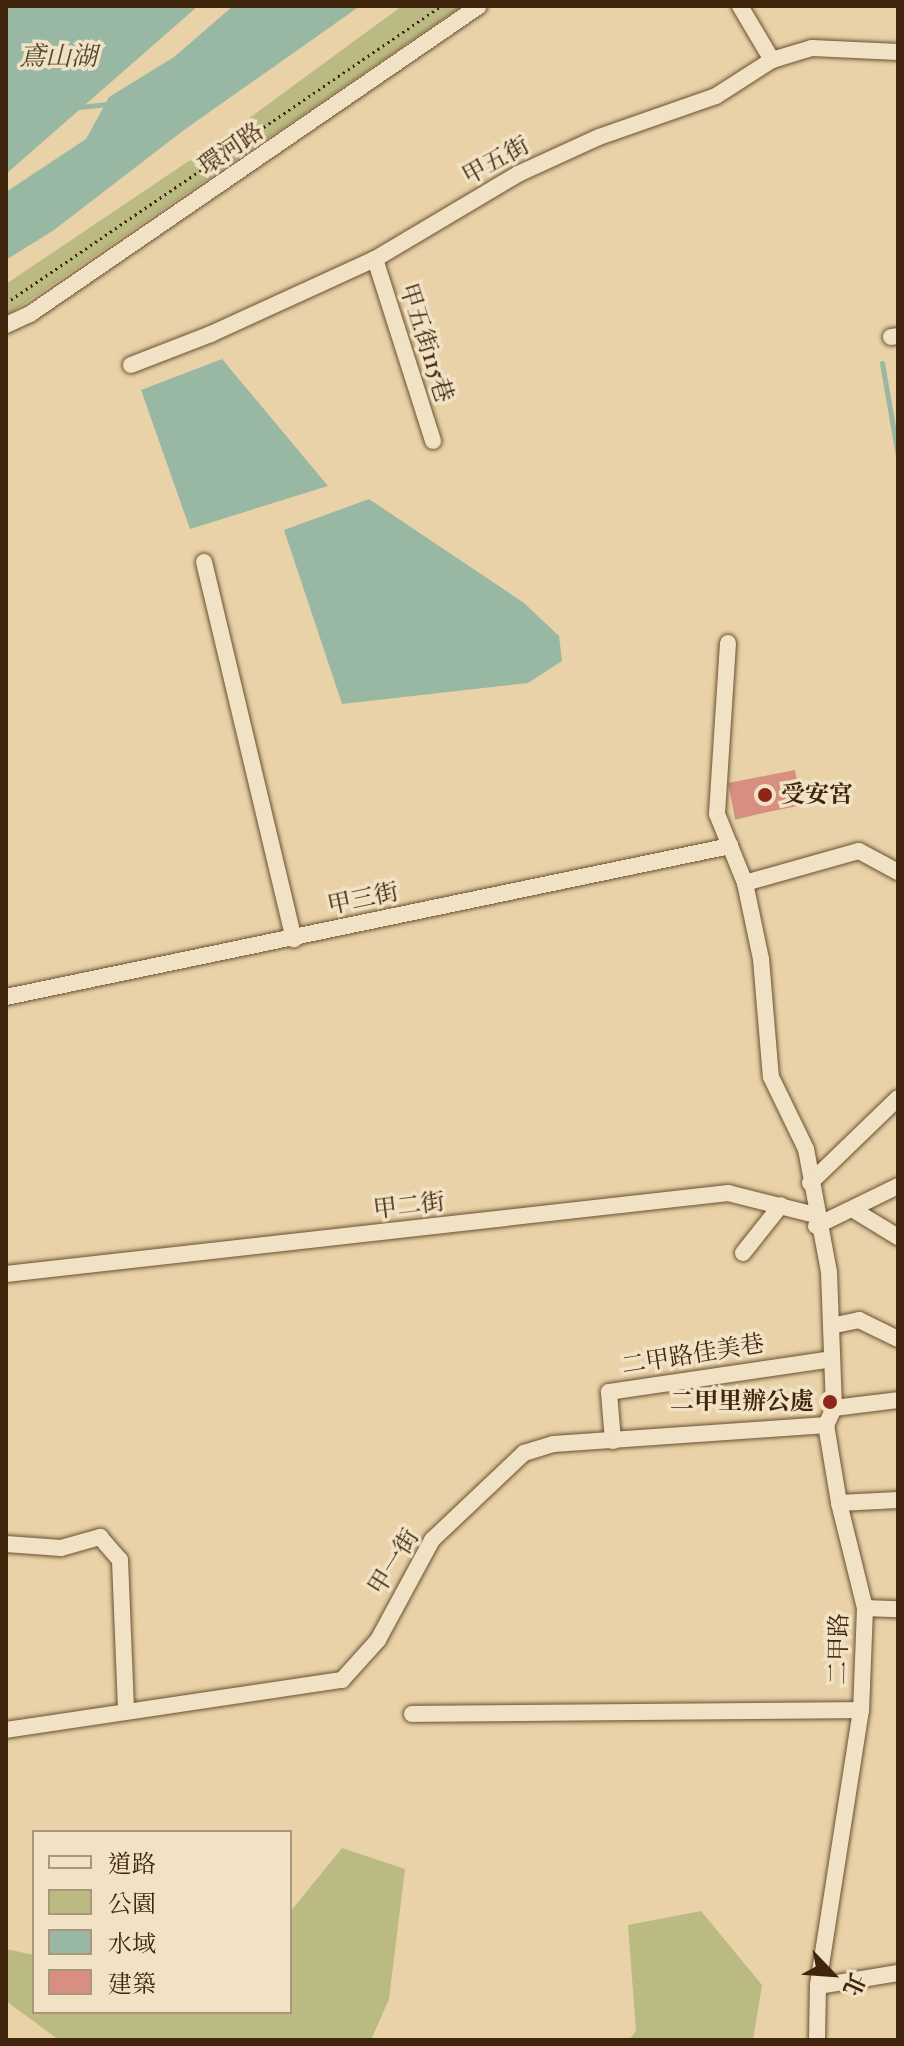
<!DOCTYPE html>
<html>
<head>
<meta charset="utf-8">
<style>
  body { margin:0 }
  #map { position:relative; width:904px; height:2046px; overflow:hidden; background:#e9d2a7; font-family:"IM FELL Double Pica","Noto Serif TC",serif }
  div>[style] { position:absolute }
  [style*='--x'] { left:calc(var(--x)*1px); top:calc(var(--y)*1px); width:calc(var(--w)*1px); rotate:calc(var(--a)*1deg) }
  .green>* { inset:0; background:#bcba83 }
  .water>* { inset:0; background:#98b8a4 }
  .shadow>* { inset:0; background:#0003 }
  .stream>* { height:5px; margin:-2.5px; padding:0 2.5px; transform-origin:2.5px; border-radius:2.5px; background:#98b8a4 }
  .building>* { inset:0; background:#d88e81; transform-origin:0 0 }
  .path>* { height:3px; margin-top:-1.5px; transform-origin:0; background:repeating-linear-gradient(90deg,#3f250b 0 2px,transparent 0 6px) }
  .roads { filter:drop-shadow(0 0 2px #6a5032) drop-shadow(0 0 2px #6a5032) }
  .minor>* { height:16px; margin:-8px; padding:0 8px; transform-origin:8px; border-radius:8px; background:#f1e2c6 }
  .dots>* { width:22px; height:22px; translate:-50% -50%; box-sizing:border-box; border:4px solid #f1e2c6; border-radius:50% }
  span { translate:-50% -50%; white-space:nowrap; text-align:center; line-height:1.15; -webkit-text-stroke:7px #f1e2c6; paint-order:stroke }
  .street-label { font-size:24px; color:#3f250b }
  .poi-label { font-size:24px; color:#3f250b; font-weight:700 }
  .left { translate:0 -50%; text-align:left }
  .right { translate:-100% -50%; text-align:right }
  .water-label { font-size:26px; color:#554a31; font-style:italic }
  .frame { position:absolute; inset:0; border:8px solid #3f250b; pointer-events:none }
  .legend { position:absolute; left:32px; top:1830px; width:260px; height:184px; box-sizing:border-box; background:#f1e2c6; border:2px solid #aa967b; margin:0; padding:10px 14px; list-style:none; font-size:24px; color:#3f250b }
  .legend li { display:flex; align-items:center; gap:16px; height:40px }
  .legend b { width:40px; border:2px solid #aa967b }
  .north { position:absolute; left:792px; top:1934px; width:80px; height:80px; -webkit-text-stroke:6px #f1e2c6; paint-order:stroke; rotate:115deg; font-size:22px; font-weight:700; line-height:32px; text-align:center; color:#3f250b }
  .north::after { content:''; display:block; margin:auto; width:28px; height:36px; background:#3f250b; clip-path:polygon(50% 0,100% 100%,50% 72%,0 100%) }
</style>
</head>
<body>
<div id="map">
  <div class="green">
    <i style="clip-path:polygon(402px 6px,462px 6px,6px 316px,6px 284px,211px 146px)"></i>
    <i style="clip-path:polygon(342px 1848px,405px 1869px,389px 1999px,371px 2040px,59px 2040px,6px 2001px,6px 1949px,34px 1955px,34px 2012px,290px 2012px,290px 1912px)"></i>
    <i style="clip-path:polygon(701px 1911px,762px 1985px,753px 2040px,629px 2040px,636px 2031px,628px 1925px)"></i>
  </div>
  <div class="water">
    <i style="clip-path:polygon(6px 6px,198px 6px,6px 174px)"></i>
    <i style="clip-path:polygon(233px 6px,360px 6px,184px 130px,54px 230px,6px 260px,6px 192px,86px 139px,109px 97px,174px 57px)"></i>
    <i style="clip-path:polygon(222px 359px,328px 486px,190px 529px,141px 390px)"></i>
    <i style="clip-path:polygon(369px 499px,524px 603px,559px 636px,562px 661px,528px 683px,342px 704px,284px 530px)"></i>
  </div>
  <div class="shadow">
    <i style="clip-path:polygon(730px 787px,800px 804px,735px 820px)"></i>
  </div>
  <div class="stream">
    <i style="--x:79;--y:107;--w:30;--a:-6"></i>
    <i style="--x:882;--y:363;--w:94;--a:80.2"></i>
  </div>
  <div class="building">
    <i style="left:795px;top:770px;width:36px;height:68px;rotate:79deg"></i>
  </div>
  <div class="path">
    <i style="--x:6;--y:303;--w:527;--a:-34.32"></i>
  </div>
  <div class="roads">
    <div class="minor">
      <i style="--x:740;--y:6;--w:63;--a:59.3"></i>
      <i style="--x:375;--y:259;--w:191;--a:72.3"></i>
      <i style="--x:6;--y:325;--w:26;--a:-25"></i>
      <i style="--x:30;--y:314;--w:544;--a:-34.45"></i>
      <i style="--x:891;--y:337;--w:7;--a:-8"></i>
      <i style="--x:131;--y:365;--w:86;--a:-21.2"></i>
      <i style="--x:211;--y:334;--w:180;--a:-24.6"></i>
      <i style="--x:375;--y:259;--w:166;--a:-30.7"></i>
      <i style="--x:518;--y:174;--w:89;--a:-24.6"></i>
      <i style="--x:599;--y:137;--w:124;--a:-19.3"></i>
      <i style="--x:716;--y:96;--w:67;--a:-32.7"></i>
      <i style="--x:772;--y:60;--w:42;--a:-16.7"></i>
      <i style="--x:812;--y:48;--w:86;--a:2.7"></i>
      <i style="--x:204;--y:562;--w:388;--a:76.6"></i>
      <i style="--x:728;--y:643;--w:171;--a:93.7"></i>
      <i style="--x:717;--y:814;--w:74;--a:67.9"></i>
      <i style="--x:745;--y:883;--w:78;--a:78.1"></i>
      <i style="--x:761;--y:959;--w:118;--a:85.2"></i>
      <i style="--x:771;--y:1077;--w:80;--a:64.1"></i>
      <i style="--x:806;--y:1149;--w:125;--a:79.4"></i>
      <i style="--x:829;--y:1272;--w:136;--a:87.9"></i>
      <i style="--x:834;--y:1408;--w:19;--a:115"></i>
      <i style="--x:826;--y:1425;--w:79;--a:80.5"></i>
      <i style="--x:839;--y:1503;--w:108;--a:76.1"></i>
      <i style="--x:865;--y:1608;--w:102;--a:92.2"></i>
      <i style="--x:861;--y:1710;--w:279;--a:98.9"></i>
      <i style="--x:818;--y:1986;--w:54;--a:91.1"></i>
      <i style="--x:745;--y:883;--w:118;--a:-15.7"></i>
      <i style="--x:859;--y:851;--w:44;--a:28.3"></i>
      <i style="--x:6;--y:997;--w:740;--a:-11.78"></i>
      <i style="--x:810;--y:1183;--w:122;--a:-44"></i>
      <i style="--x:852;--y:1209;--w:54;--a:31.3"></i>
      <i style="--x:816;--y:1226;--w:91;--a:-26"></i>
      <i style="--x:743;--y:1253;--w:61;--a:-51.6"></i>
      <i style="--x:6;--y:1274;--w:727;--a:-6.4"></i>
      <i style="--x:728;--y:1193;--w:90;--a:14.2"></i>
      <i style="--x:831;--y:1326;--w:29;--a:-12"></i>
      <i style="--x:859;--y:1320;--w:43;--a:26"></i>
      <i style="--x:834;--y:1408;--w:64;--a:-7.1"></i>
      <i style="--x:613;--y:1441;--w:49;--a:-94.7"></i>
      <i style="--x:609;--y:1392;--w:225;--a:-8.4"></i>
      <i style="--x:839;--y:1503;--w:59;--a:-2.9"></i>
      <i style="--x:6;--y:1544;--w:55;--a:4.2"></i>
      <i style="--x:61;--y:1548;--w:41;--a:-15.8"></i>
      <i style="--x:100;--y:1537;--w:30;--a:49"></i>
      <i style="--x:120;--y:1560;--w:150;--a:87.7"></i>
      <i style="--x:865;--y:1608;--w:33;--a:2"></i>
      <i style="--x:412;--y:1714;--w:449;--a:-0.5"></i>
      <i style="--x:6;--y:1730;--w:340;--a:-8.5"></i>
      <i style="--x:342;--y:1680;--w:54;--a:-48"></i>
      <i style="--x:378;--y:1640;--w:114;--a:-61.6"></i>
      <i style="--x:432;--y:1540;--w:127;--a:-43.4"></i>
      <i style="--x:524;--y:1453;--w:31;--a:-17"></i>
      <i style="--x:554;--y:1444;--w:273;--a:-4"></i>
      <i style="--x:818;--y:1986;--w:81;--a:-9.2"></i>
    </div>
  </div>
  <div class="dots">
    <i style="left:765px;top:795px;background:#8f2418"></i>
    <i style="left:830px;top:1402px;background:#8f2418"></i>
  </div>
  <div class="street-label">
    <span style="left:231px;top:149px;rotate:-34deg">環河路</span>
    <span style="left:496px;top:161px;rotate:-29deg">甲五街</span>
    <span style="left:426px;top:343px;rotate:72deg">甲五街115巷</span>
    <span style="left:363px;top:899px;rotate:-12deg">甲三街</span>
    <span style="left:409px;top:1206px;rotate:-7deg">甲二街</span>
    <span style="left:693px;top:1355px;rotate:-9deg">二甲路佳美巷</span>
    <span style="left:394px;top:1562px;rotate:-58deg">甲一街</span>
    <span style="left:839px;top:1649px;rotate:-89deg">二甲路</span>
  </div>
  <div class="poi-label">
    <span class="left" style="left:781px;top:795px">受安宮</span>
    <span class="right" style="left:814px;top:1402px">二甲里辦公處</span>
  </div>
  <div class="water-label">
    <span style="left:58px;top:58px">鳶山湖</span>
  </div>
  <div class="frame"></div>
  <ul class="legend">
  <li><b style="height:10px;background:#f1e2c6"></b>道路</li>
  <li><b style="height:22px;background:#bcba83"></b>公園</li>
  <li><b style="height:22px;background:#98b8a4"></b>水域</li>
  <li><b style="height:22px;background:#d88e81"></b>建築</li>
  </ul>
  <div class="north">北</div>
</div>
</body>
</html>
